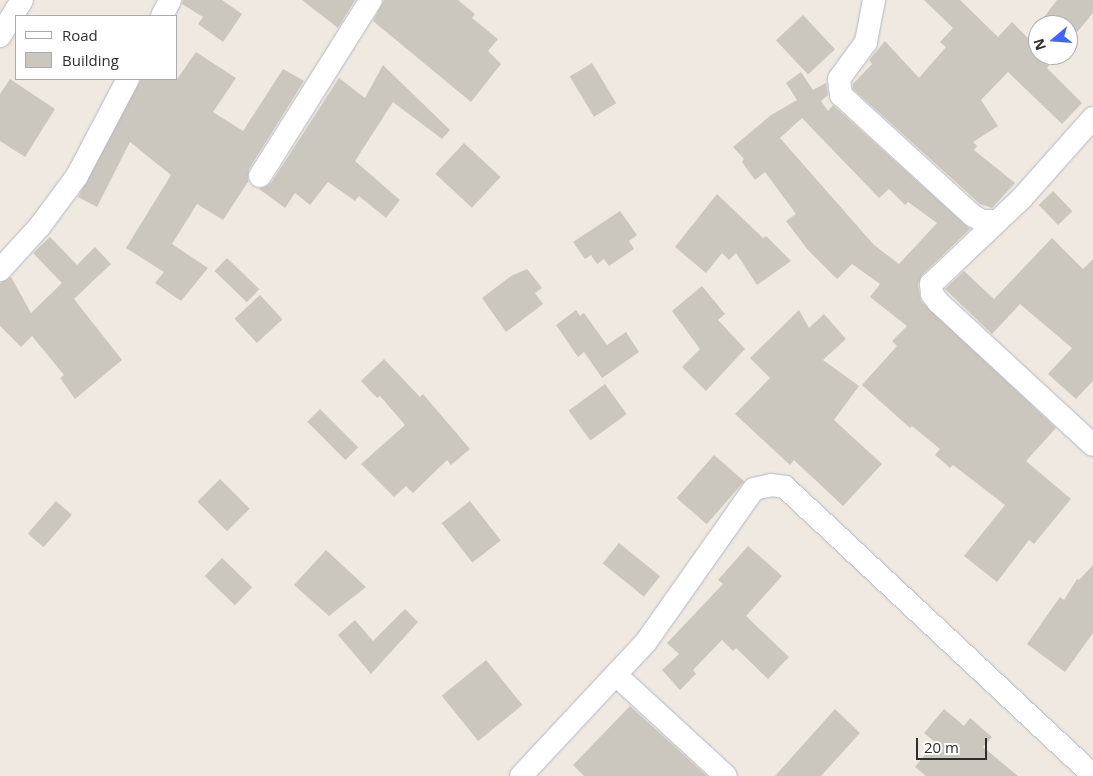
<!DOCTYPE html>
<html>
<head>
<meta charset="utf-8">
<style>
  body { margin:0 }
  #map { position:relative; width:1093px; height:776px; overflow:hidden; background:#efe9e1; font-family:"Open Sans",sans-serif }
  div>[style] { position:absolute }
  [style*='--x'] { left:calc(var(--x)*1px); top:calc(var(--y)*1px); width:calc(var(--w)*1px); rotate:calc(var(--a)*1deg) }
  .building>* { inset:0; background:#cbc7bf; transform-origin:0 0 }
  .roads { filter:drop-shadow(0 0 1px #b4b7c1) drop-shadow(0 0 1px #b4b7c1) }
  .minor>* { height:22px; margin:-11px; padding:0 11px; transform-origin:11px; border-radius:11px; background:#fff }
  span { translate:-50% -50%; white-space:nowrap; text-align:center; line-height:1.15; -webkit-text-stroke:4.5px #fff; paint-order:stroke }
  .legend { position:absolute; left:15px; top:15px; width:162px; height:65px; box-sizing:border-box; background:#fff; border:1px solid #ababab; margin:0; padding:6px 9px; list-style:none; font-size:15px; color:#2e2e2e }
  .legend li { display:flex; align-items:center; gap:10px; height:25px }
  .legend b { width:25px; border:1px solid #ababab }
  .north { position:absolute; left:1028px; top:15px; width:50px; height:50px; box-sizing:border-box; background:#fff; border:1px solid #ababab; border-radius:50%; rotate:252deg; font-size:14px; font-weight:700; line-height:20px; text-align:center; color:#2e2e2e }
  .north::after { content:''; display:block; margin:auto; width:18px; height:22px; background:#4264fb; clip-path:polygon(50% 0,100% 100%,50% 72%,0 100%) }
  .scale { position:absolute; left:916px; top:738px; width:71px; height:22px; box-sizing:border-box; border:2px solid #2e2e2e; border-top:0; padding-left:6px; font-size:15px; line-height:18px; white-space:nowrap; color:#2e2e2e; -webkit-text-stroke:4px #fff; paint-order:stroke }
</style>
</head>
<body>
<div id="map">
  <div class="building">
    <i style="clip-path:polygon(183px 0,222px 0,242px 14px,223px 42px,198px 24px,203px 17px,182px 4px)"></i>
    <i style="clip-path:polygon(302px 0,355px 0,338px 28px)"></i>
    <i style="clip-path:polygon(384px 0,458px 0,475px 14px,472px 18px,498px 39px,488px 51px,501px 64px,471px 102px,373px 21px)"></i>
    <i style="clip-path:polygon(924px 0,960px 0,998px 37px,1012px 22px,1028px 38px,1038px 25px,1038px 55px,1058px 55px,1047px 68px,1082px 103px,1062px 124px,1008px 72px,981px 100px,998px 126px,973px 142px,977px 146px,974px 150px,1015px 183px,992px 208px,980px 204px,853px 89px,853px 84px,872px 64px,869px 60px,885px 41px,919px 78px,946px 47px,940px 42px,953px 28px)"></i>
    <i style="clip-path:polygon(1057px 0,1093px 0,1093px 13px,1068px 43px,1068px 25px,1038px 25px)"></i>
    <i style="left:803px;top:15px;width:47px;height:37px;rotate:47deg"></i>
    <i style="clip-path:polygon(196px 52px,236px 78px,213px 112px,243px 131px,283px 69px,304px 81px,249px 169px,248px 182px,223px 220px,197px 204px,172px 244px,208px 268px,181px 301px,155px 283px,164px 272px,126px 248px,171px 175px,130px 142px,97px 207px,78px 197px,141px 79px,177px 79px)"></i>
    <i style="left:592px;top:63px;width:47px;height:26px;rotate:59deg"></i>
    <i style="clip-path:polygon(383px 65px,450px 130px,442px 139px,393px 102px,355px 161px,400px 200px,386px 218px,359px 196px,355px 201px,328px 182px,310px 205px,295px 193px,285px 208px,259px 189px,271px 183px,339px 78px,365px 98px)"></i>
    <i style="clip-path:polygon(evenodd,801px 72px,813px 90px,826px 83px,828px 95px,821px 101px,828px 111px,833px 105px,970px 229px,922px 275px,918px 285px,921px 301px,1056px 428px,1026px 461px,1071px 499px,1034px 544px,1029px 540px,997px 582px,964px 556px,1005px 505px,953px 465px,950px 468px,935px 455px,940px 449px,912px 426px,910px 428px,862px 385px,897px 346px,892px 341px,907px 326px,870px 297px,880px 284px,852px 264px,837px 279px,808px 250px,786px 221px,796px 214px,765px 172px,755px 180px,742px 162px,744px 159px,733px 147px,771px 115px,797px 100px,786px 83px,801px 72px,802px 118px,879px 198px,889px 189px,905px 205px,908px 202px,937px 223px,899px 264px,874px 245px,780px 138px,802px 118px)"></i>
    <i style="clip-path:polygon(10px 79px,55px 109px,25px 157px,0 141px,0 94px)"></i>
    <i style="left:464px;top:143px;width:50px;height:42px;rotate:43deg"></i>
    <i style="left:1053px;top:191px;width:28px;height:20px;rotate:46deg"></i>
    <i style="clip-path:polygon(717px 194px,763px 238px,766px 236px,791px 261px,757px 285px,736px 253px,729px 260px,722px 253px,706px 273px,675px 247px)"></i>
    <i style="clip-path:polygon(620px 211px,637px 235px,629px 241px,634px 249px,609px 266px,604px 259px,597px 264px,591px 255px,585px 259px,573px 242px)"></i>
    <i style="clip-path:polygon(50px 237px,77px 265px,95px 247px,111px 264px,74px 299px,122px 360px,75px 399px,60px 378px,64px 375px,32px 336px,21px 347px,0 326px,0 283px,11px 277px,31px 313px,62px 283px,33px 253px)"></i>
    <i style="clip-path:polygon(1052px 238px,1083px 269px,1093px 259px,1093px 381px,1076px 399px,1048px 374px,1072px 348px,1020px 304px,992px 334px,945px 289px,964px 271px,994px 299px)"></i>
    <i style="left:227px;top:258px;width:45px;height:18px;rotate:44deg"></i>
    <i style="clip-path:polygon(527px 269px,542px 288px,535px 293px,543px 304px,506px 332px,482px 298px,511px 276px)"></i>
    <i style="clip-path:polygon(702px 286px,725px 314px,718px 320px,745px 349px,706px 391px,682px 367px,700px 349px,672px 311px)"></i>
    <i style="left:260px;top:295px;width:33px;height:35px;rotate:47deg"></i>
    <i style="clip-path:polygon(576px 310px,580px 316px,584px 313px,607px 345px,626px 332px,639px 352px,602px 378px,584px 352px,578px 357px,556px 325px)"></i>
    <i style="clip-path:polygon(799px 310px,809px 328px,824px 314px,846px 339px,823px 360px,859px 386px,834px 420px,882px 464px,843px 506px,794px 460px,790px 465px,735px 414px,770px 378px,750px 358px)"></i>
    <i style="clip-path:polygon(384px 359px,420px 397px,423px 394px,470px 449px,451px 465px,447px 460px,413px 493px,406px 486px,394px 497px,361px 464px,405px 425px,380px 396px,377px 398px,361px 381px)"></i>
    <i style="left:605px;top:384px;width:37px;height:45px;rotate:54deg"></i>
    <i style="left:320px;top:409px;width:54px;height:18px;rotate:45deg"></i>
    <i style="left:714px;top:455px;width:40px;height:57px;rotate:41deg"></i>
    <i style="left:220px;top:479px;width:42px;height:32px;rotate:45deg"></i>
    <i style="left:56px;top:501px;width:21px;height:43px;rotate:41deg"></i>
    <i style="left:470px;top:501px;width:50px;height:36px;rotate:52deg"></i>
    <i style="left:619px;top:543px;width:53px;height:26px;rotate:39deg"></i>
    <i style="clip-path:polygon(748px 546px,782px 576px,746px 616px,789px 657px,768px 679px,736px 648px,733px 651px,722px 640px,693px 670px,696px 674px,680px 690px,662px 670px,679px 654px,667px 643px,723px 584px,718px 580px)"></i>
    <i style="clip-path:polygon(326px 550px,366px 587px,329px 616px,294px 585px)"></i>
    <i style="left:222px;top:558px;width:42px;height:25px;rotate:44deg"></i>
    <i style="clip-path:polygon(1093px 565px,1093px 633px,1065px 672px,1027px 644px,1060px 597px,1064px 600px,1077px 579px,1079px 580px)"></i>
    <i style="clip-path:polygon(405px 609px,418px 622px,371px 674px,338px 635px,355px 620px,373px 641px)"></i>
    <i style="left:486px;top:660px;width:58px;height:57px;rotate:51deg"></i>
    <i style="clip-path:polygon(630px 706px,707px 776px,584px 776px,573px 765px)"></i>
    <i style="clip-path:polygon(835px 709px,860px 733px,821px 776px,775px 776px)"></i>
    <i style="clip-path:polygon(944px 709px,964px 726px,970px 718px,992px 737px,983px 747px,1018px 776px,926px 776px,915px 767px,935px 742px,924px 733px)"></i>
  </div>
  <div class="roads">
    <div class="minor">
      <i style="--x:874;--y:0;--w:43;--a:100.8"></i>
      <i style="--x:866;--y:42;--w:46;--a:126.1"></i>
      <i style="--x:839;--y:79;--w:16;--a:83"></i>
      <i style="--x:841;--y:95;--w:178;--a:42.5"></i>
      <i style="--x:972;--y:215;--w:12;--a:31"></i>
      <i style="--x:982;--y:221;--w:14;--a:0"></i>
      <i style="--x:162;--y:16;--w:18;--a:-63"></i>
      <i style="--x:0;--y:36;--w:42;--a:-58.6"></i>
      <i style="--x:1093;--y:118;--w:107;--a:131.6"></i>
      <i style="--x:1022;--y:198;--w:125;--a:136.6"></i>
      <i style="--x:931;--y:284;--w:10;--a:84"></i>
      <i style="--x:932;--y:294;--w:10;--a:53"></i>
      <i style="--x:938;--y:302;--w:211;--a:42.7"></i>
      <i style="--x:260;--y:176;--w:208;--a:-57.8"></i>
      <i style="--x:0;--y:270;--w:59;--a:-47.7"></i>
      <i style="--x:40;--y:226;--w:62;--a:-53.5"></i>
      <i style="--x:77;--y:176;--w:110;--a:-62.3"></i>
      <i style="--x:616;--y:675;--w:149;--a:42.6"></i>
      <i style="--x:521;--y:776;--w:183;--a:-47"></i>
      <i style="--x:646;--y:642;--w:187;--a:-54.8"></i>
      <i style="--x:754;--y:489;--w:17;--a:-13"></i>
      <i style="--x:771;--y:485;--w:14;--a:8"></i>
      <i style="--x:785;--y:487;--w:422;--a:43.1"></i>
    </div>
  </div>
  <ul class="legend">
  <li><b style="height:6px;background:#fff"></b>Road</li>
  <li><b style="height:14px;background:#cbc7bf"></b>Building</li>
  </ul>
  <div class="north">N</div>
  <div class="scale">20 m</div>
</div>
</body>
</html>
